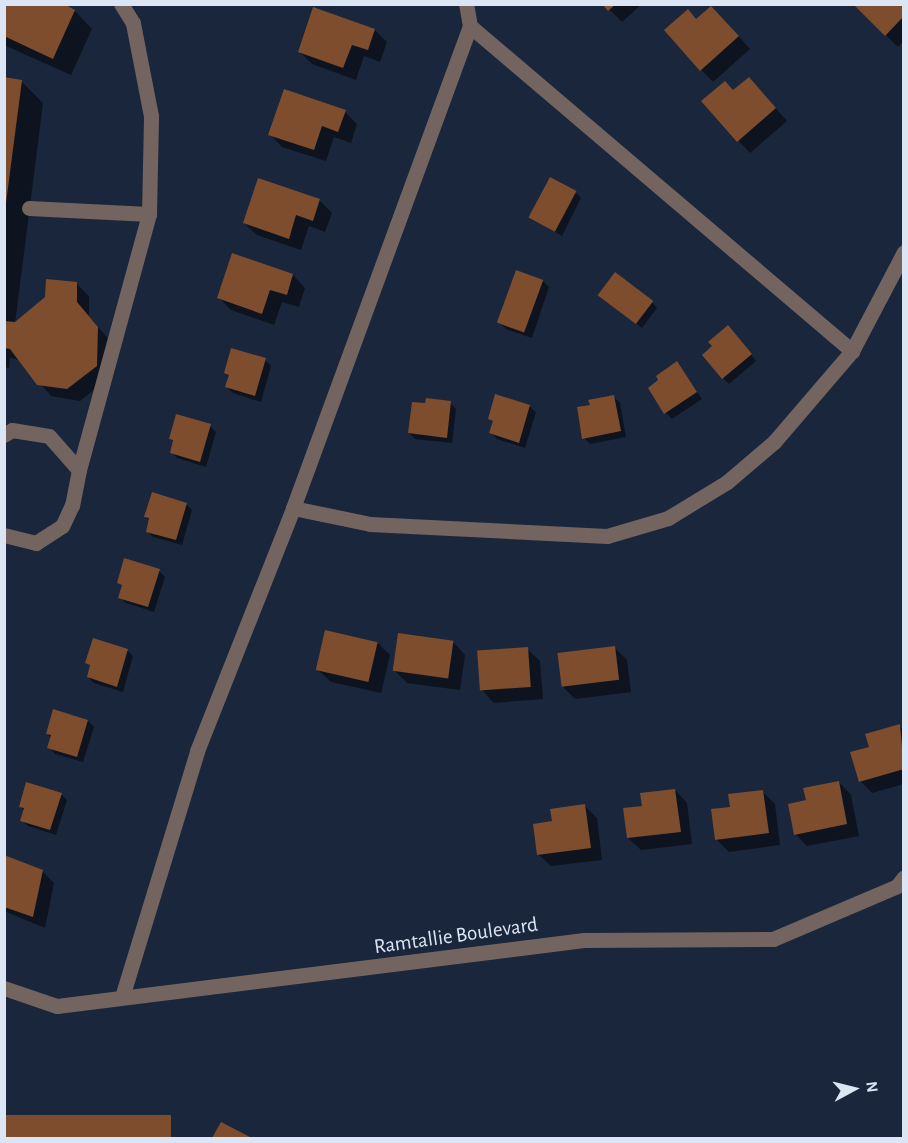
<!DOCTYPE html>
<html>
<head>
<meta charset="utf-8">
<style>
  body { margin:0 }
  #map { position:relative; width:908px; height:1143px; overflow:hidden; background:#19263c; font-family:"Alegreya Sans",sans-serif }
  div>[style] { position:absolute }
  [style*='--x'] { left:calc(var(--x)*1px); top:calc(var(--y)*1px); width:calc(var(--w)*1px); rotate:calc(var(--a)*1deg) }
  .shadow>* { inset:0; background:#0007; transform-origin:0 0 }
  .building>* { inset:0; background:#7d4d2d; transform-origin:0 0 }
  .street>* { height:15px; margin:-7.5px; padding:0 7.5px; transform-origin:7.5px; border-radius:7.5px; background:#736460 }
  span { translate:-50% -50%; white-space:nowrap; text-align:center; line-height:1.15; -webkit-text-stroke:6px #19263c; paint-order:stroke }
  .street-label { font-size:21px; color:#dce5f4 }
  .frame { position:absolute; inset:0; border:6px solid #dce5f4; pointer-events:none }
  .north { position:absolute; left:824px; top:1059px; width:60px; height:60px; -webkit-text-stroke:4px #19263c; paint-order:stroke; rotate:83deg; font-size:16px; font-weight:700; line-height:24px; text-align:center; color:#dce5f4 }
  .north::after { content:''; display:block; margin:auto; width:21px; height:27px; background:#dce5f4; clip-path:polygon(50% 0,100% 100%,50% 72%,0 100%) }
</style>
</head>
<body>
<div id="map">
  <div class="shadow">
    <i style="clip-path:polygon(4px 4px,75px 11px,92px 29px,71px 75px,4px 45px)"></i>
    <i style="clip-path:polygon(604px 4px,642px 4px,622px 22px)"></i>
    <i style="clip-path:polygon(854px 4px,899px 4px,904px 9px,904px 41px,898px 47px)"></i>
    <i style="clip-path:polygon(697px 20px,724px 20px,750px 49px,713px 82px,701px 70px)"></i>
    <i style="clip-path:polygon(375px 30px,387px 42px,380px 62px,364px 56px,356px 80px,312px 64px,300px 52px)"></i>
    <i style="clip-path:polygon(4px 79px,21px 81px,43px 103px,15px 324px,77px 284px,89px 296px,89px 316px,110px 341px,109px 378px,80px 401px,51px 396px,20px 360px,10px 358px,9px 368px,4px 367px)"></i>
    <i style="clip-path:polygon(761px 91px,787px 121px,750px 153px,703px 102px,734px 92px)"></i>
    <i style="clip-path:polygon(345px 112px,357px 124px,351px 143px,334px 137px,326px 161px,282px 147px,270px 134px)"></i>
    <i style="clip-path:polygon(575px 192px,581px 198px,562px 236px,531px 218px)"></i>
    <i style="clip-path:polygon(319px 200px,332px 213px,325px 232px,309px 226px,301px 250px,257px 235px,244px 223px)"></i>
    <i style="clip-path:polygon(232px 255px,293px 275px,305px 288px,299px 307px,282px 302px,274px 325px,231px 310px,219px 298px)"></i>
    <i style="clip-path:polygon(543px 281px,549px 287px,532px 338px,506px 329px,500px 323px)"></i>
    <i style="clip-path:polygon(600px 295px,652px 302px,657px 308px,642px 328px)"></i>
    <i style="clip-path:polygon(734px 333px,756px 361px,729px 384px,723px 378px,714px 346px)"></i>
    <i style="clip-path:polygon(265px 360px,271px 366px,261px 402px,233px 393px,227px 387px,230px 376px,226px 372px)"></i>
    <i style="clip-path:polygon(677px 363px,702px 399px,672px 419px,666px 413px)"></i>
    <i style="clip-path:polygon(614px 397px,620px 403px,626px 437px,590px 444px,584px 438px)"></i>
    <i style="clip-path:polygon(450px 403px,456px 409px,452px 443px,415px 439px,409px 433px)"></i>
    <i style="clip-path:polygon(529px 406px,536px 412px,525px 448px,497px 439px,491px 433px,494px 423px,490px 418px)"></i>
    <i style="clip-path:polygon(210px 426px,216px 432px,206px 467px,177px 458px,171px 452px,174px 442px,170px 438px)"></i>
    <i style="clip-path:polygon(186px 504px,192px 510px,182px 545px,153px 537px,147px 531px,150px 521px,146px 517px)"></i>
    <i style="clip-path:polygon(159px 571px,165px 577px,154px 612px,126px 603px,120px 597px,123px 587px,119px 583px)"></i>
    <i style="clip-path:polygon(453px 642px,465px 655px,460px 690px,407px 683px,394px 670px)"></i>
    <i style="clip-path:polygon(378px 643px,390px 655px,381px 693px,331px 682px,318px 670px)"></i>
    <i style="clip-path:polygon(615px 648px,627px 660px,631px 692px,575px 699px,563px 687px)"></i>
    <i style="clip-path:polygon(527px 649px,540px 661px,543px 699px,494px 703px,482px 690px)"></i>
    <i style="clip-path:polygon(127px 650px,133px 656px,123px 692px,94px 683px,88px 677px,91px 667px,87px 662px)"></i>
    <i style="clip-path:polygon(88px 721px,94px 727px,83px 762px,55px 754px,49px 747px,52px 738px,47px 734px)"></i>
    <i style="clip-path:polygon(899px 726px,904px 730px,904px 784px,872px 793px,860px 781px,870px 748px)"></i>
    <i style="clip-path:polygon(839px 782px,851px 795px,859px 836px,807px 846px,795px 834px,808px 801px)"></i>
    <i style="clip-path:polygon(675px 790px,687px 803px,692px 844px,641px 850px,628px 838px,643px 807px)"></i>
    <i style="clip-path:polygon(763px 792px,775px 804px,780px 845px,729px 852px,716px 839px)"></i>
    <i style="clip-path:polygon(61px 794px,67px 800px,56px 835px,28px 826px,21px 820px,24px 810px,20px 806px)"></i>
    <i style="clip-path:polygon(585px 806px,597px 818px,602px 860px,551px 866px,538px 854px,553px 823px)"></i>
    <i style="clip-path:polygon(4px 856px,42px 871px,54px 883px,45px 928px,4px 911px)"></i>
    <i style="left:4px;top:1116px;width:167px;height:22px"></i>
  </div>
  <div class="building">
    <i style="clip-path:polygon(4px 4px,64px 4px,75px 10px,53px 59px,4px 36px)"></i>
    <i style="clip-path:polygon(602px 4px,616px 4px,608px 11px)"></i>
    <i style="clip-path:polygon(853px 4px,901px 4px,904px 16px,885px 36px)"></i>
    <i style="clip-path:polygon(711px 6px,739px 36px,700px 71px,664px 30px,688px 9px,696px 19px)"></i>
    <i style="clip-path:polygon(313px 7px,375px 29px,368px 50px,352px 45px,343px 68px,298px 52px)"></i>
    <i style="clip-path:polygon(4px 77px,22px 80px,6px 203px,4px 203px)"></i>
    <i style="clip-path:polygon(749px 77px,776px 108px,737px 142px,701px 101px,725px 81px,733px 90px)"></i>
    <i style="clip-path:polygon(284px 89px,346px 110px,338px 132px,322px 126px,314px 150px,268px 135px)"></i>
    <i style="left:550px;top:177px;width:30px;height:46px;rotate:28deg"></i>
    <i style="clip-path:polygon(258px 178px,320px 199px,313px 221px,296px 215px,289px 239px,243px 223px)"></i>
    <i style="clip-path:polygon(232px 253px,293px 274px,287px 295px,270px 290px,262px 314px,217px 298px)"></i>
    <i style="left:516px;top:270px;width:29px;height:56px;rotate:20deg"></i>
    <i style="left:615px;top:272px;width:48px;height:29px;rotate:37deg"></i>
    <i style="clip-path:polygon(46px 279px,77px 282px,77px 302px,98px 327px,97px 366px,67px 389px,37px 385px,10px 349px,4px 348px,4px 321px,15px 322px,45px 297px)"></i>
    <i style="clip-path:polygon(728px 325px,752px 354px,722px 379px,702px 355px,712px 346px,708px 342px)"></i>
    <i style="clip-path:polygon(231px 348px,266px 358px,255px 396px,225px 387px,229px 375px,224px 373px)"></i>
    <i style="clip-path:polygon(677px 361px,697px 392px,664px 414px,648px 388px,658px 380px,656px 376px)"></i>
    <i style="clip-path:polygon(495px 394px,530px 405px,519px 443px,489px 433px,493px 421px,488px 419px)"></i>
    <i style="clip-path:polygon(614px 395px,621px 431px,582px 439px,577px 407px,590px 405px,588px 400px)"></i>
    <i style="clip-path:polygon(426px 398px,451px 401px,447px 438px,408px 433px,412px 402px,425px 403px)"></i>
    <i style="clip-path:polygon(176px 414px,211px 424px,200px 462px,170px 453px,173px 440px,169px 439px)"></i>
    <i style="clip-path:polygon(152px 492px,187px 503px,176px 540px,146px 532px,149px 518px,144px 517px)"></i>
    <i style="clip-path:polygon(124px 558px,160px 569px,148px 607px,118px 598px,122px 585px,117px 583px)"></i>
    <i style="left:325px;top:630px;width:54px;height:41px;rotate:13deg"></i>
    <i style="left:398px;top:633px;width:56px;height:38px;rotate:8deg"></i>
    <i style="clip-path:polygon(93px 638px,128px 649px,117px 687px,87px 677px,90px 665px,85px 663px)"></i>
    <i style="left:615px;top:646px;width:34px;height:58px;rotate:83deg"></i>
    <i style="left:528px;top:647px;width:40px;height:51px;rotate:86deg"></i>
    <i style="clip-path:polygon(53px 709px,88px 720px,77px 757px,47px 748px,51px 735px,46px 734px)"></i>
    <i style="clip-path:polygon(900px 724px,904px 769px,859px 782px,850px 752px,869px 747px,865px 734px)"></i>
    <i style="clip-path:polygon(839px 781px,847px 824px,794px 835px,788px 804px,806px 800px,803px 788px)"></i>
    <i style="clip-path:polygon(26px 782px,62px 793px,50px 830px,20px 821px,24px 808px,19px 807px)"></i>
    <i style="clip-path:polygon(675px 789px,681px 832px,627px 838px,623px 808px,642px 806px,640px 793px)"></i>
    <i style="clip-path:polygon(763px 790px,769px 833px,715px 840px,711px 809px,730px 807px,728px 794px)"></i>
    <i style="clip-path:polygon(585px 804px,591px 848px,537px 855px,533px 824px,552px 821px,550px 809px)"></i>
    <i style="clip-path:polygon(4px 855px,43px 870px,33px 917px,4px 907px)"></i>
    <i style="left:4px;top:1115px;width:167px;height:23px"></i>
    <i style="clip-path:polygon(221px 1122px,252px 1138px,212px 1138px)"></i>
  </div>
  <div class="street">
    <i style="--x:470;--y:26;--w:502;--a:40.39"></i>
    <i style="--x:29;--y:208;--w:120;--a:2.9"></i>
    <i style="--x:4;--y:435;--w:9;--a:-32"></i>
    <i style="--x:12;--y:430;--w:37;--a:9"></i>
    <i style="--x:49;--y:436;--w:45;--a:48.6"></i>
    <i style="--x:79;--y:470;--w:36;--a:101"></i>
    <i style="--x:72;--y:505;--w:23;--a:115"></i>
    <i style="--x:62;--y:526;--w:31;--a:147"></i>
    <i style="--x:36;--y:543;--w:33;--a:-166"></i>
    <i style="--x:79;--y:470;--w:265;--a:-74.7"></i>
    <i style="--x:149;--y:214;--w:98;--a:-88.8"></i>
    <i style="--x:151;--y:116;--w:95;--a:-101"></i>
    <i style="--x:133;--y:23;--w:22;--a:-122"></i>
    <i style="--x:293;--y:508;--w:79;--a:11.7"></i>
    <i style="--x:370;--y:524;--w:237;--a:2.9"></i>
    <i style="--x:607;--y:536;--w:64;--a:-16.4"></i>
    <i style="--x:668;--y:518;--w:69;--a:-31.4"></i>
    <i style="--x:727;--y:482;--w:62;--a:-40.4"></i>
    <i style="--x:774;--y:442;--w:120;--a:-49.4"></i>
    <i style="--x:852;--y:351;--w:112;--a:-62.3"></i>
    <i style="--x:4;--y:988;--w:56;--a:18.8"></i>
    <i style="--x:57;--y:1006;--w:531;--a:-7.14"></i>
    <i style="--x:584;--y:940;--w:189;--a:-0.3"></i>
    <i style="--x:773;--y:939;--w:135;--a:-23.1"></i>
    <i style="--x:897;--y:886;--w:11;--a:-52"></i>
    <i style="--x:122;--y:997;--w:257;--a:-73"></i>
    <i style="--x:197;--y:751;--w:261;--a:-68.4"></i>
    <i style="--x:293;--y:508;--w:513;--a:-69.84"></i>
    <i style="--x:470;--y:26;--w:22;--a:-100"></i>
  </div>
  <div class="street-label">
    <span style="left:456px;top:936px;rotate:-8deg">Ramtallie Boulevard</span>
  </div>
  <div class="frame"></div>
  <div class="north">N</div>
</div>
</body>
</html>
